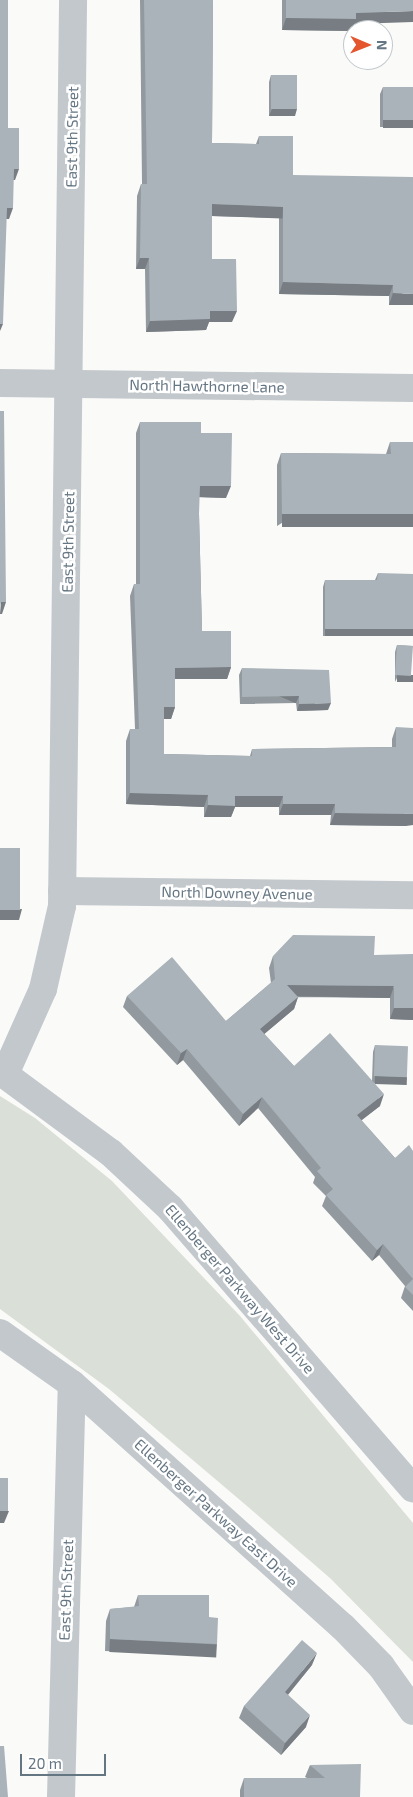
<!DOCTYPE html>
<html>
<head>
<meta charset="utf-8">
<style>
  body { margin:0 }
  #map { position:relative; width:413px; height:1797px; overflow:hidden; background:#fafaf8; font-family:"Exo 2",sans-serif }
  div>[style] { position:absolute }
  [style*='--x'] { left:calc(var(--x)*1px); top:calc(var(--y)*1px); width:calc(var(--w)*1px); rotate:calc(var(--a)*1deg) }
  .green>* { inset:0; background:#dadfd7 }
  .minor>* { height:28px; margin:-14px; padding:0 14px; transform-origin:14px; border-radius:14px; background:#c3c8cc }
  .wall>* { inset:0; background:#929a9f }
  .shaded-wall>* { inset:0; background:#777d82; transform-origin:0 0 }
  .building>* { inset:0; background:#aab3b9; transform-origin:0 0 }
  span { translate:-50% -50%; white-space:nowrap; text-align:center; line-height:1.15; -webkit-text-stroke:5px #fff; paint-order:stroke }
  .street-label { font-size:15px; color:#657683 }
  .north { position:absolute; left:343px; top:20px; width:50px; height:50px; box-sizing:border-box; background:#fff; border:1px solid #c1c8cd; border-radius:50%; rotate:91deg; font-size:14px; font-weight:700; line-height:20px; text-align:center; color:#657683 }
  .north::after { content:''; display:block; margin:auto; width:18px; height:22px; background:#e4572e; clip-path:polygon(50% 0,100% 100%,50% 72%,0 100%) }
  .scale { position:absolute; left:20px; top:1754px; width:86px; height:22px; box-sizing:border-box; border:2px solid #657683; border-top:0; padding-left:6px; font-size:15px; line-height:18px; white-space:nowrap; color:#657683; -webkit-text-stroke:4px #fff; paint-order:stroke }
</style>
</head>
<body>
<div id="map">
  <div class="green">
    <i style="clip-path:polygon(0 1096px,35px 1118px,112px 1181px,240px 1316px,413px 1523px,413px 1662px,331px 1579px,247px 1506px,109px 1389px,0 1309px)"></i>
  </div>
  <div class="minor">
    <i style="--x:0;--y:383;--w:413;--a:0.7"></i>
    <i style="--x:62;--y:891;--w:351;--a:0.7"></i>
    <i style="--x:0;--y:1071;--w:138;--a:36.5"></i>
    <i style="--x:111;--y:1153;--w:81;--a:43"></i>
    <i style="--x:170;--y:1208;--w:371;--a:49.1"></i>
    <i style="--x:5;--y:1074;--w:93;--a:-65.9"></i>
    <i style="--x:43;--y:989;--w:85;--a:-77.1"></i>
    <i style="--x:62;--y:906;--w:906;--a:-89.3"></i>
    <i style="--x:0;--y:1333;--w:88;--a:35.3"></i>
    <i style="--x:72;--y:1384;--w:364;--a:41.9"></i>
    <i style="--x:343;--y:1627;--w:54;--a:45.7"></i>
    <i style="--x:381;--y:1666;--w:55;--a:54.6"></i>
    <i style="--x:61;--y:1797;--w:413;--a:-88.5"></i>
  </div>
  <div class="wall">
    <i style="clip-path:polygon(140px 0,213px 0,212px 143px,256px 144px,259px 136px,293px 175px,413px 305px,389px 305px,389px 296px,279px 294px,279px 218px,212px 216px,212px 259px,232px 322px,209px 322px,206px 330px,146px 332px,145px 269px,136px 269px,137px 196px,141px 184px,142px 184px)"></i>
    <i style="clip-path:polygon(282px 0,413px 0,354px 24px,352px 31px,282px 30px)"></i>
    <i style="clip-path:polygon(271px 75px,295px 116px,269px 116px,269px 82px)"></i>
    <i style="clip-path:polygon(383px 87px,413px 87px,413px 127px,380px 127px,380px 94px)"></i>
    <i style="clip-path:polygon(140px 422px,201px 433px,226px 498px,199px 497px,199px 514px,202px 631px,231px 667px,227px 679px,175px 679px,175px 707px,171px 719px,164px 719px,164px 754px,250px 756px,252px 749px,392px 747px,392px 739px,396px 727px,406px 826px,330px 825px,331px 815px,279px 815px,279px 807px,235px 807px,231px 817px,204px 817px,204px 807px,126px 804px,126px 741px,130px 729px,135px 729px,130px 596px,134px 584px,136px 584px,136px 433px)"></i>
    <i style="clip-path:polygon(390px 442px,413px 442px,277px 526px,277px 465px,281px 453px,386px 454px)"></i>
    <i style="clip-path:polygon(378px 573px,411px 636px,323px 636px,323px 587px,325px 580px,375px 580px)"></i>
    <i style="clip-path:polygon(397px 645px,413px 646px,395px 682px,395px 652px)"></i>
    <i style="clip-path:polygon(242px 668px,328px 710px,297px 711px,296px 703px,240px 704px,239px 675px)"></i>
    <i style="clip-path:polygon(374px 955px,413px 1020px,390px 1019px,390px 998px,297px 997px,298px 997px,294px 1009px,264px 1034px,294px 1066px,372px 1081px,373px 1052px,375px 1045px,405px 1084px,374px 1083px,380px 1106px,361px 1120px,395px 1158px,413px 1151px,413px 1311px,401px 1298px,405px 1286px,379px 1255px,372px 1261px,322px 1206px,326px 1196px,313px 1183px,315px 1177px,258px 1108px,239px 1126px,183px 1060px,177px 1065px,123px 1007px,127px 996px,226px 1021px,271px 983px,269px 968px,273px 956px)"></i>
    <i style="clip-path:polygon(138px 1595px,209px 1617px,217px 1644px,213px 1656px,105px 1651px,106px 1621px,110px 1609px,134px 1607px)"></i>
    <i style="clip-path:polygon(312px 1665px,288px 1695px,306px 1727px,281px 1755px,239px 1718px,244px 1706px)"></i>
    <i style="clip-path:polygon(310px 1765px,360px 1797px,240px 1797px,240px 1790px,244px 1778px,307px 1778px,305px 1777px)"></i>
  </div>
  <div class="shaded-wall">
    <i style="clip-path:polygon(413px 11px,413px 22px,354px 24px,352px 31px,282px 30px,286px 18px,356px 13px)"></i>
    <i style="clip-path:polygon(272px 109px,297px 109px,295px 116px,269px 116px)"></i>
    <i style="left:383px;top:120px;width:30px;height:8px"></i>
    <i style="clip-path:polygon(14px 169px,19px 169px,15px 180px,10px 180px)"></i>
    <i style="left:212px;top:204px;width:71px;height:12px;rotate:2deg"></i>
    <i style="clip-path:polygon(7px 208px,13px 208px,9px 219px,2px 219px)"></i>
    <i style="clip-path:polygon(140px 258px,149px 258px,145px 269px,136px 269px)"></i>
    <i style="clip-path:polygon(283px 282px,393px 285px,389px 296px,279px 294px)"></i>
    <i style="clip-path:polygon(393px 293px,413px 294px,413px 305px,389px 305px)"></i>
    <i style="clip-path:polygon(210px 311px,237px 311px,232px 322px,209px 322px,206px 330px,146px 332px,150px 321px)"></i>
    <i style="clip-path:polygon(0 324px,3px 324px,0 331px)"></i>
    <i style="clip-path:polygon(200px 486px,231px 486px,226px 498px,195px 497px)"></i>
    <i style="left:282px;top:514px;width:131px;height:13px"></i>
    <i style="clip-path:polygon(1px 602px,6px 602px,2px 614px,0 614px)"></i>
    <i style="left:325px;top:629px;width:88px;height:7px"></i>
    <i style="clip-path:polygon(231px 667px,227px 679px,170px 679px,175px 668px)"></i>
    <i style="left:397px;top:675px;width:16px;height:7px"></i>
    <i style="left:299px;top:696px;width:8px;height:57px;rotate:113deg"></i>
    <i style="clip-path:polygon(331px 703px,328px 710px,297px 711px,299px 704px)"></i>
    <i style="clip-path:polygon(164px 707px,175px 707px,171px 719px,160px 719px)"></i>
    <i style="clip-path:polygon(130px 793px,208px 795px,204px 807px,126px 804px)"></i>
    <i style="clip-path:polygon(235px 796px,283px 796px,279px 807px,235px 807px,231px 817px,204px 817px,208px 805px)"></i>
    <i style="clip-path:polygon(283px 804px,335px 804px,331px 815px,279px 815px)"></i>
    <i style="clip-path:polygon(335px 813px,413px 814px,413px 825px,406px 826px,330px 825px)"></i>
    <i style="clip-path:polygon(22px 909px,19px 920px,0 920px,0 910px)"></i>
    <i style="clip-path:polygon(287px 985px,394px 986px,390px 998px,283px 996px)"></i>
    <i style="clip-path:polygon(298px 997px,294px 1009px,256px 1041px,260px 1029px)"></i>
    <i style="clip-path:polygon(394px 1008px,413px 1008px,413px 1020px,390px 1019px)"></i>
    <i style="clip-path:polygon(187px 1049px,183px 1060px,177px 1065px,181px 1053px)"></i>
    <i style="left:375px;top:1076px;width:32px;height:8px;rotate:2deg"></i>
    <i style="clip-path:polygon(384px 1094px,380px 1106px,353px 1127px,357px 1115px)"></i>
    <i style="clip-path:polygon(262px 1097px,258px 1108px,239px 1126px,243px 1114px)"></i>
    <i style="clip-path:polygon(383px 1244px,379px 1255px,372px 1261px,377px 1250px)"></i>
    <i style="clip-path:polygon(0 1511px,9px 1511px,4px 1523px,0 1523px)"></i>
    <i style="left:110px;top:1639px;width:107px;height:13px;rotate:3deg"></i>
    <i style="clip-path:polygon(317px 1653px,312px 1665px,280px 1704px,285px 1692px)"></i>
    <i style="clip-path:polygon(310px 1715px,306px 1727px,281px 1755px,285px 1743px)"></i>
  </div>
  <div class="building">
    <i style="clip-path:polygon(0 0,8px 0,8px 128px,19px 128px,19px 169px,14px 169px,13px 208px,7px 208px,3px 324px,0 324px)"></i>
    <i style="clip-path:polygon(144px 0,213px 0,212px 143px,259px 144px,259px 136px,293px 136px,293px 175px,413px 177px,413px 294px,393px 293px,393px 285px,283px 282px,283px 207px,212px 204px,212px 259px,236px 259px,237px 311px,210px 311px,210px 319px,150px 321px,149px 258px,140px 258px,141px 184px,147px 184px)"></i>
    <i style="clip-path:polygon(286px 0,413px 0,413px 11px,356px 13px,356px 19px,286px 18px)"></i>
    <i style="left:271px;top:75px;width:26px;height:34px"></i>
    <i style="left:383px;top:87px;width:30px;height:33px"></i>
    <i style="clip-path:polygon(0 411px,4px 411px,6px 602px,1px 602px,0 607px)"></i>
    <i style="clip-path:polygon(140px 422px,201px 422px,201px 433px,232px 433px,231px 486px,200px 486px,199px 514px,202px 631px,231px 631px,231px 667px,175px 668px,175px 707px,164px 707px,164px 754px,252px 756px,252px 749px,396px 747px,396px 727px,413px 728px,413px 814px,335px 813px,335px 804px,283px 804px,283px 796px,235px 796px,235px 806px,208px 805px,208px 795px,130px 793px,130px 729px,139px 729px,134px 584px,140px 584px)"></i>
    <i style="clip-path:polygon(390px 442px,413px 442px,413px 514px,282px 514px,281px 453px,391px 454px)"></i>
    <i style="clip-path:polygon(378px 573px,413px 574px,413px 629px,325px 629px,325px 580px,377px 580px)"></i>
    <i style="left:397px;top:645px;width:16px;height:30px;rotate:4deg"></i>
    <i style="clip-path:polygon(242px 668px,329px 670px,331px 703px,299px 704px,299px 696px,242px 697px)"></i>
    <i style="left:0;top:848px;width:20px;height:62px"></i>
    <i style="clip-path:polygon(293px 935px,375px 936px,374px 955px,413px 954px,413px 1008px,394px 1008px,394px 986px,287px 985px,298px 997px,260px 1029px,294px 1066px,330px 1033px,384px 1094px,357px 1115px,395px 1158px,409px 1145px,413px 1151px,413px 1295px,405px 1287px,413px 1279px,383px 1244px,377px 1250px,326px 1195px,333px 1189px,317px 1171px,321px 1168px,262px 1097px,243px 1114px,187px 1049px,181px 1053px,127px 996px,172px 957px,226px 1021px,275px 979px,273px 956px)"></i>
    <i style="left:375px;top:1045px;width:33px;height:31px;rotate:2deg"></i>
    <i style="left:0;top:1478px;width:8px;height:33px"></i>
    <i style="clip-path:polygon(138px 1595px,209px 1595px,209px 1617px,218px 1618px,217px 1644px,110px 1639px,110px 1609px,139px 1606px)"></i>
    <i style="clip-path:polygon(302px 1640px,317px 1653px,285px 1692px,310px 1715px,285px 1743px,244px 1706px)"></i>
    <i style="clip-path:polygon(0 1746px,4px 1746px,8px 1797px,0 1797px)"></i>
    <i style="clip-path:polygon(361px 1764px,360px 1797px,244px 1797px,244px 1778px,325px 1778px,310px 1765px)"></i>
  </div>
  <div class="street-label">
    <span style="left:72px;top:137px;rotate:-89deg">East 9th Street</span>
    <span style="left:207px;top:386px;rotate:1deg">North Hawthorne Lane</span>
    <span style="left:68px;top:542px;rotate:-89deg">East 9th Street</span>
    <span style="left:237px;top:893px;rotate:1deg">North Downey Avenue</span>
    <span style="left:240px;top:1289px;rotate:49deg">Ellenberger Parkway West Drive</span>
    <span style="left:216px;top:1513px;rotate:42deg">Ellenberger Parkway East Drive</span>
    <span style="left:66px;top:1590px;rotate:-88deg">East 9th Street</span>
  </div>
  <div class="north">N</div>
  <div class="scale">20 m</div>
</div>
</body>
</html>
